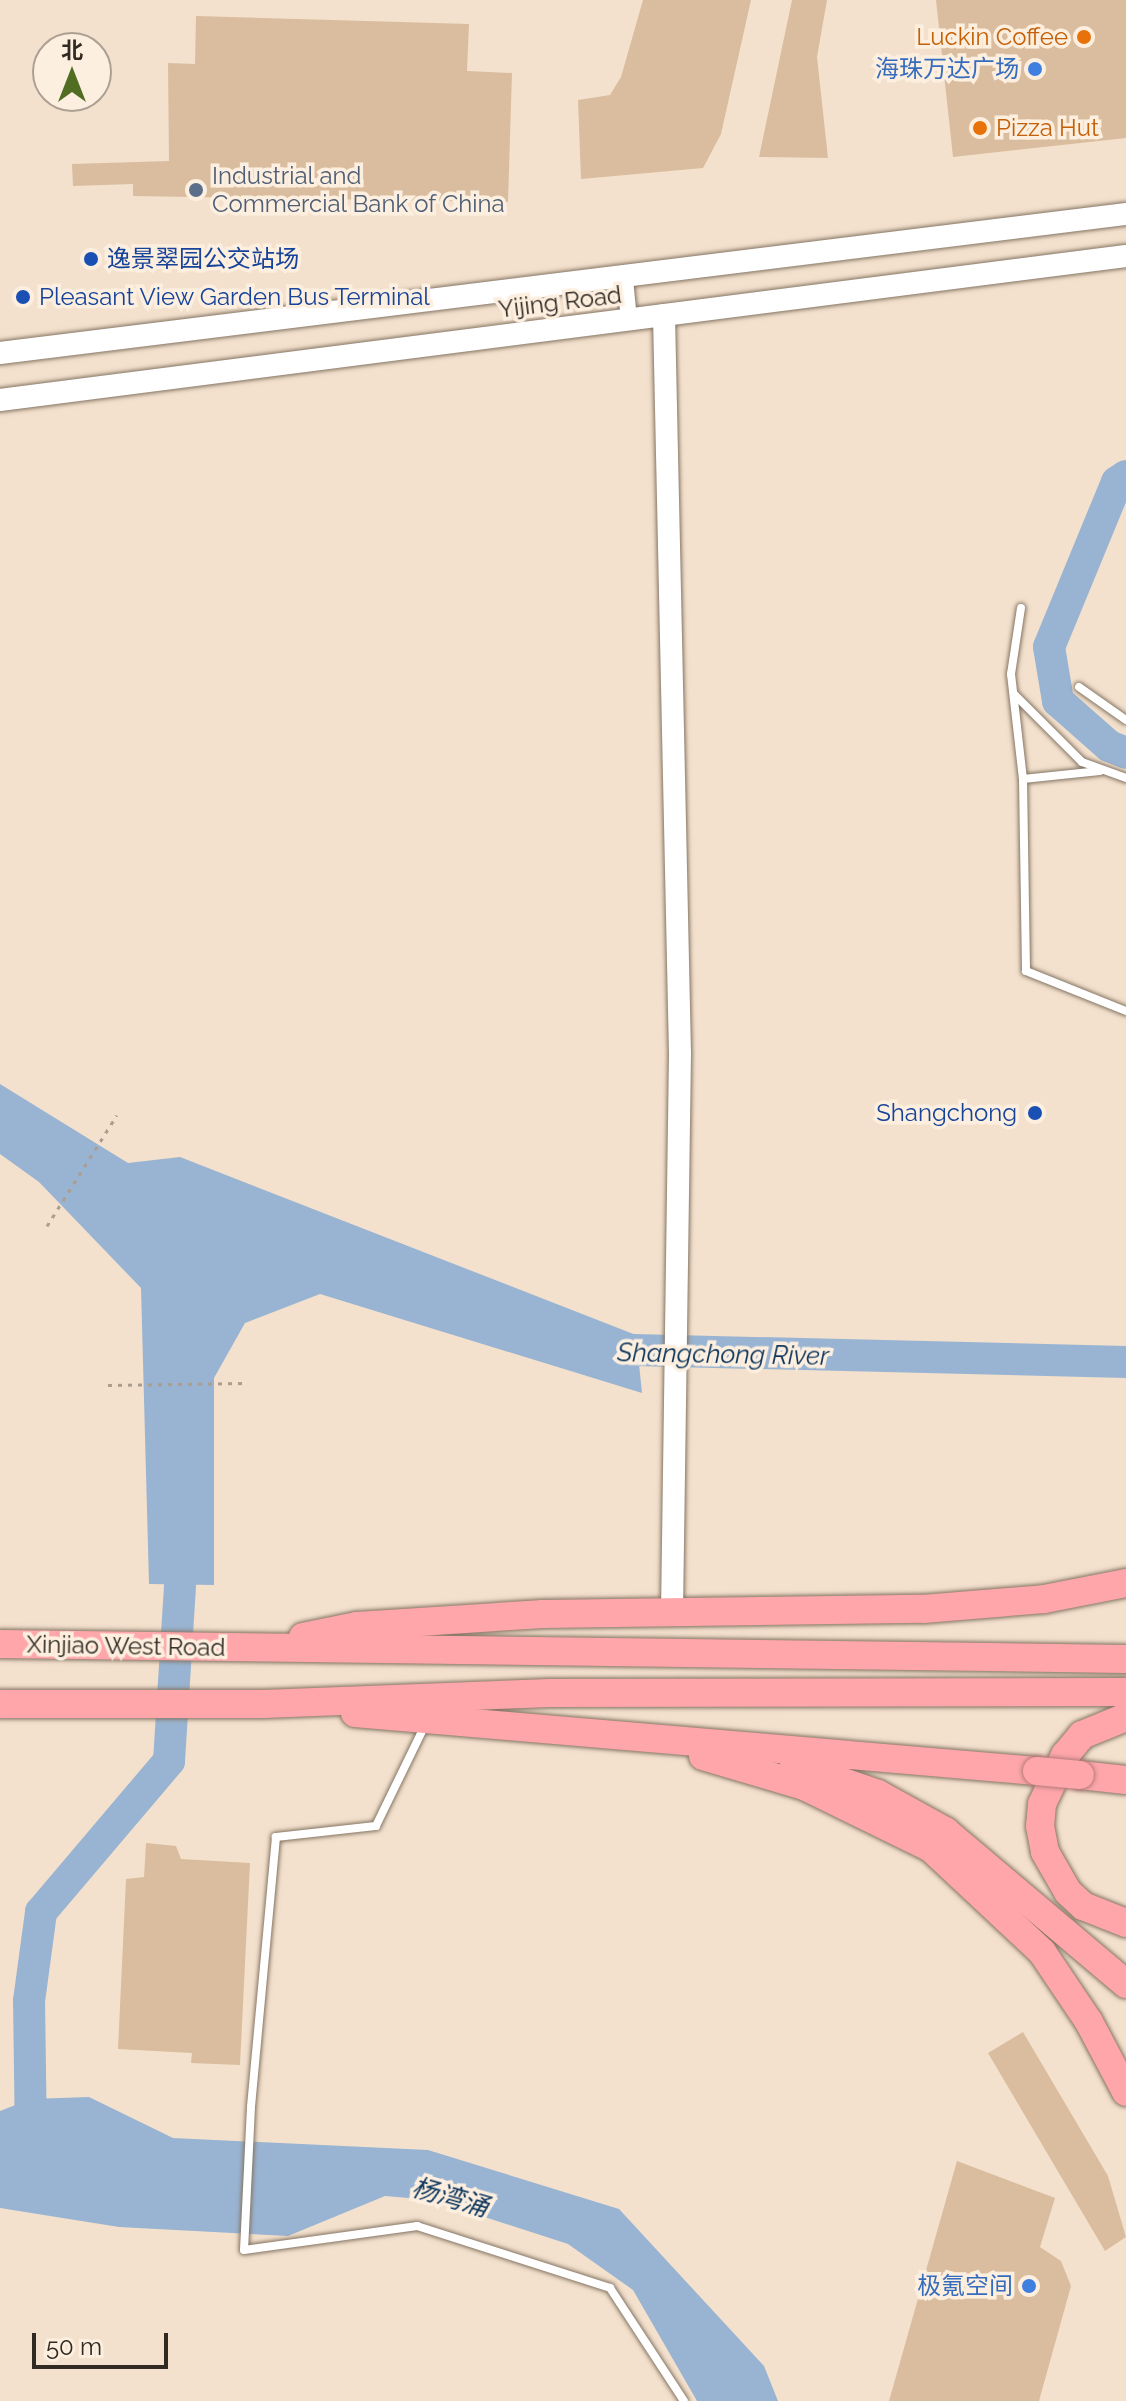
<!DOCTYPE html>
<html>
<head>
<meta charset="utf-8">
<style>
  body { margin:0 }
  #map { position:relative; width:1126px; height:2401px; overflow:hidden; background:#f3e1cd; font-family:Raleway,"Noto Sans SC",sans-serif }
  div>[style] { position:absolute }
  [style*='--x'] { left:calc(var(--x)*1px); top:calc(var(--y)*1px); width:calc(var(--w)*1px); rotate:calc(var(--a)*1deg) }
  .water>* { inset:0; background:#99b4d2 }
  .river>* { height:32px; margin:-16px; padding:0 16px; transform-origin:16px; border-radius:16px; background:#99b4d2 }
  .building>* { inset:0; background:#d9bd9e }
  .path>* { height:3px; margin-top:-1.5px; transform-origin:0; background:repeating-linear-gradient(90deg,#ab9e8e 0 4px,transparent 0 10px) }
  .roads { filter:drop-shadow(0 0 2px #857564) drop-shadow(0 0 2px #857564) }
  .lane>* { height:8px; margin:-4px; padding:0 4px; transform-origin:4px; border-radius:4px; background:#fff }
  .street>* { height:16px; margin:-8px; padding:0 8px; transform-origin:8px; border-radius:8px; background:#fff }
  .secondary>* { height:22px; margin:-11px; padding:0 11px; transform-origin:11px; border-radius:11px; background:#fff }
  .highway>* { height:28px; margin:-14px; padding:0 14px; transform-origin:14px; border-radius:14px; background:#fea6aa }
  .bridges { filter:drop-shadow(0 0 2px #b67b7a) drop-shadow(0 0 2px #b67b7a) }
  .highway-bridge>* { height:28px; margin:-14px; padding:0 14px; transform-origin:14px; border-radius:14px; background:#fea6aa }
  .dots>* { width:22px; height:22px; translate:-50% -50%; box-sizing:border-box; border:4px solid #fdefdf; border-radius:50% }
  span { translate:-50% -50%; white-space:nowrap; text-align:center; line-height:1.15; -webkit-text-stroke:7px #fdefdf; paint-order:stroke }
  .food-label { font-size:24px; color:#c56008 }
  .right { translate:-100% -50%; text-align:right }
  .left { translate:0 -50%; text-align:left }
  .shop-label { font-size:24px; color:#366cbe }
  .service-label { font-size:24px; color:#4e5e75 }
  .transit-label { font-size:24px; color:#164399 }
  .street-label { font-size:24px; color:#302a22 }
  .water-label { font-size:26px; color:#0d365d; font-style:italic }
  .north { position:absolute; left:32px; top:32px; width:80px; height:80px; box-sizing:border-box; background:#fdefdf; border:2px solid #aba093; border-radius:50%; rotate:0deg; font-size:22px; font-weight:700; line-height:32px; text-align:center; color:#302a22 }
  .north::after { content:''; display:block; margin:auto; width:28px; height:36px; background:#506d21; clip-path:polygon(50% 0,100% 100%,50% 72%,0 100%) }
  .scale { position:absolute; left:32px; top:2333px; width:136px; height:36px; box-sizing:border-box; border:4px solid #302a22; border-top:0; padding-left:10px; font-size:24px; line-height:28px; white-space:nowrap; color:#302a22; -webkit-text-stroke:6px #fdefdf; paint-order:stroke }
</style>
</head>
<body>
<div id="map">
  <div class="water">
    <i style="clip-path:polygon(0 1084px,128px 1163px,180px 1157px,636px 1335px,642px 1393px,320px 1294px,245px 1323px,214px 1378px,214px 1585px,149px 1584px,141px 1288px,39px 1182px,0 1154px)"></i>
    <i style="clip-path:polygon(89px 2097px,173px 2138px,428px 2150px,619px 2209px,764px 2366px,778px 2401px,697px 2401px,633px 2290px,568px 2244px,432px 2200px,385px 2196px,288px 2236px,119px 2227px,0 2208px,0 2111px,31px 2099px)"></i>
  </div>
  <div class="river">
    <i style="--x:1126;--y:476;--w:11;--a:146"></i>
    <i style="--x:1117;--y:482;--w:178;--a:112.4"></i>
    <i style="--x:1049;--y:647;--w:55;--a:80.5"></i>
    <i style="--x:1058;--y:701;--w:68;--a:41.4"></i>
    <i style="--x:1109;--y:746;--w:18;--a:22"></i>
    <i style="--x:595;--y:1349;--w:531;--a:1.4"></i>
    <i style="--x:31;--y:2142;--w:141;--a:-90.8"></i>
    <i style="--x:29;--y:2001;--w:90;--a:-82.3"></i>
    <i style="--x:41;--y:1912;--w:198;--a:-49.7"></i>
    <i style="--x:169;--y:1761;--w:221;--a:-86.4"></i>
  </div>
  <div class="building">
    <i style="clip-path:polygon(643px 0,751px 0,721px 134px,703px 168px,581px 179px,578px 100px,610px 95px,621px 77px)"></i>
    <i style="clip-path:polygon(792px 0,827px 0,817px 57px,828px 158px,759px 157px)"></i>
    <i style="clip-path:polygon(936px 0,1126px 0,1126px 138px,953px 157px)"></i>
    <i style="clip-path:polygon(196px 16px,469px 24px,467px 71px,512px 73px,508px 202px,133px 196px,133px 184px,73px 186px,72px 164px,169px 161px,168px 63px,195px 64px)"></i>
    <i style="clip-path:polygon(146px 1843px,176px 1846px,181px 1859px,250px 1863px,240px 2065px,191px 2063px,192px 2053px,118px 2049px,126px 1879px,144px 1877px)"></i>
    <i style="clip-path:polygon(1023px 2032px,1108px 2176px,1126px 2237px,1105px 2251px,988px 2053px)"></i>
    <i style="clip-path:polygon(957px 2161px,1055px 2198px,1040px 2247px,1061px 2261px,1071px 2286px,1039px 2401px,889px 2401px)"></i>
  </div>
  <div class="path">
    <i style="--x:47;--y:1226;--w:131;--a:-57.8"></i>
    <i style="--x:108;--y:1385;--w:138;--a:-0.8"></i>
  </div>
  <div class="roads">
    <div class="lane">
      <i style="--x:1021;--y:608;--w:67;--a:98.6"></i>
      <i style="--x:1011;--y:674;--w:106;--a:83.5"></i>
      <i style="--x:1023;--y:779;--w:192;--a:89.1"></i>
      <i style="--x:1026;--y:971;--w:108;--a:21.8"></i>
      <i style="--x:1079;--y:687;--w:57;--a:35.1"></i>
      <i style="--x:1014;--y:694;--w:96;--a:45"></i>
      <i style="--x:1082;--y:762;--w:47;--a:20"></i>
      <i style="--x:1023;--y:779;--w:77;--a:-5.9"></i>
      <i style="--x:425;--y:1725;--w:112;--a:115.9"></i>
      <i style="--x:376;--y:1826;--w:101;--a:173.7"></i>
      <i style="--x:276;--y:1837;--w:271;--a:95.3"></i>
      <i style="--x:251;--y:2107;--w:143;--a:92.8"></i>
      <i style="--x:244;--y:2250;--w:175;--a:-7.9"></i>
      <i style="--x:417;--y:2226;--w:203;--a:17.8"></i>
      <i style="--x:610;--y:2288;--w:135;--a:56.8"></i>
    </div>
    <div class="street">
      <i style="--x:625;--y:279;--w:41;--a:84.4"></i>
    </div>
    <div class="secondary">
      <i style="--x:664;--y:315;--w:738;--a:88.76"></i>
      <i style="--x:680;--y:1053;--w:559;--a:90.82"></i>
      <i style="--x:0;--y:353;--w:1135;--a:-7.04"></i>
      <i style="--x:0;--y:400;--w:1135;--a:-7.29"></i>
    </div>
    <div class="highway">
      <i style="--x:303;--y:1637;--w:55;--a:-11.5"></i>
      <i style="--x:357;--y:1626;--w:186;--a:-3.7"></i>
      <i style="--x:543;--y:1614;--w:380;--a:-0.8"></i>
      <i style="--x:923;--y:1609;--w:121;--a:-4.7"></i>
      <i style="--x:1044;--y:1599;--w:84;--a:-11"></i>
      <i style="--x:0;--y:1644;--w:1126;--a:0.76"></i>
      <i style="--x:0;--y:1704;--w:263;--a:0"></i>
      <i style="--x:263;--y:1704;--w:287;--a:-2.2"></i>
      <i style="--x:550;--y:1693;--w:576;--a:-0.1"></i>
      <i style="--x:355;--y:1713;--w:684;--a:4.86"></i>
      <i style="--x:1126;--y:1717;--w:48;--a:157.8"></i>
      <i style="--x:1082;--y:1735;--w:26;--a:130"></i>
      <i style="--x:1065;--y:1755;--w:54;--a:115.1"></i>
      <i style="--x:1042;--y:1804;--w:22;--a:95"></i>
      <i style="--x:1040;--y:1826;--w:26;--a:79"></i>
      <i style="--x:1045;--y:1852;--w:46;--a:60.1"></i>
      <i style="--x:1068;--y:1892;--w:21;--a:43"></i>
      <i style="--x:1083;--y:1906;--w:46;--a:21.6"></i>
      <i style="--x:703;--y:1756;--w:105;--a:16.5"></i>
      <i style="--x:804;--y:1786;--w:141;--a:26"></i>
      <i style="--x:931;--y:1848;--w:152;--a:43.1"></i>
      <i style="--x:1042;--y:1952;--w:84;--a:56.1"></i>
      <i style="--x:1089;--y:2022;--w:79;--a:62.1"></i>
      <i style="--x:794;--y:1765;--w:89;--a:19"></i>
      <i style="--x:878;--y:1794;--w:77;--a:28.9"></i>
      <i style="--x:945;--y:1831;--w:237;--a:40.2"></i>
      <i style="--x:1080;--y:1775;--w:46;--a:6.2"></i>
    </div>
  </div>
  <div class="bridges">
    <div class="highway-bridge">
      <i style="--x:1037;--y:1771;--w:43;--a:5.3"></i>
    </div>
  </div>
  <div class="dots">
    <i style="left:1084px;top:37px;background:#e8710a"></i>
    <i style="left:1035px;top:69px;background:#3f7fe0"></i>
    <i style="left:980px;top:128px;background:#e8710a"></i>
    <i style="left:196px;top:190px;background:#5c6f8a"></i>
    <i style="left:91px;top:259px;background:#1a4fb4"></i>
    <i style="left:23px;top:297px;background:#1a4fb4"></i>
    <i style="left:1035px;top:1113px;background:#1a4fb4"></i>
    <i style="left:1029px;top:2286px;background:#3f7fe0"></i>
  </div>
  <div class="food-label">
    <span class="right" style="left:1068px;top:37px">Luckin Coffee</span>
    <span class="left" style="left:996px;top:128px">Pizza Hut</span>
  </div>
  <div class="shop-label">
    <span class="right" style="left:1019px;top:69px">海珠万达广场</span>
    <span class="right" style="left:1013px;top:2286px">极氪空间</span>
  </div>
  <div class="service-label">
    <span class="left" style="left:212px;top:190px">Industrial and<br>Commercial Bank of China</span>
  </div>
  <div class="transit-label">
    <span class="left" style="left:107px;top:259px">逸景翠园公交站场</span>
    <span class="left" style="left:39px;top:297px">Pleasant View Garden Bus Terminal</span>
    <span class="right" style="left:1017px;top:1113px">Shangchong</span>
  </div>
  <div class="street-label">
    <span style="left:560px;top:302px;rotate:-7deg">Yijing Road</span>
    <span style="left:126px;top:1646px;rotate:1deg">Xinjiao West Road</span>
  </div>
  <div class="water-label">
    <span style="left:723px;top:1355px;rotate:1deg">Shangchong River</span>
    <span style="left:450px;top:2198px;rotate:16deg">杨湾涌</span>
  </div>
  <div class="north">北</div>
  <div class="scale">50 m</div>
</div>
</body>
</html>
